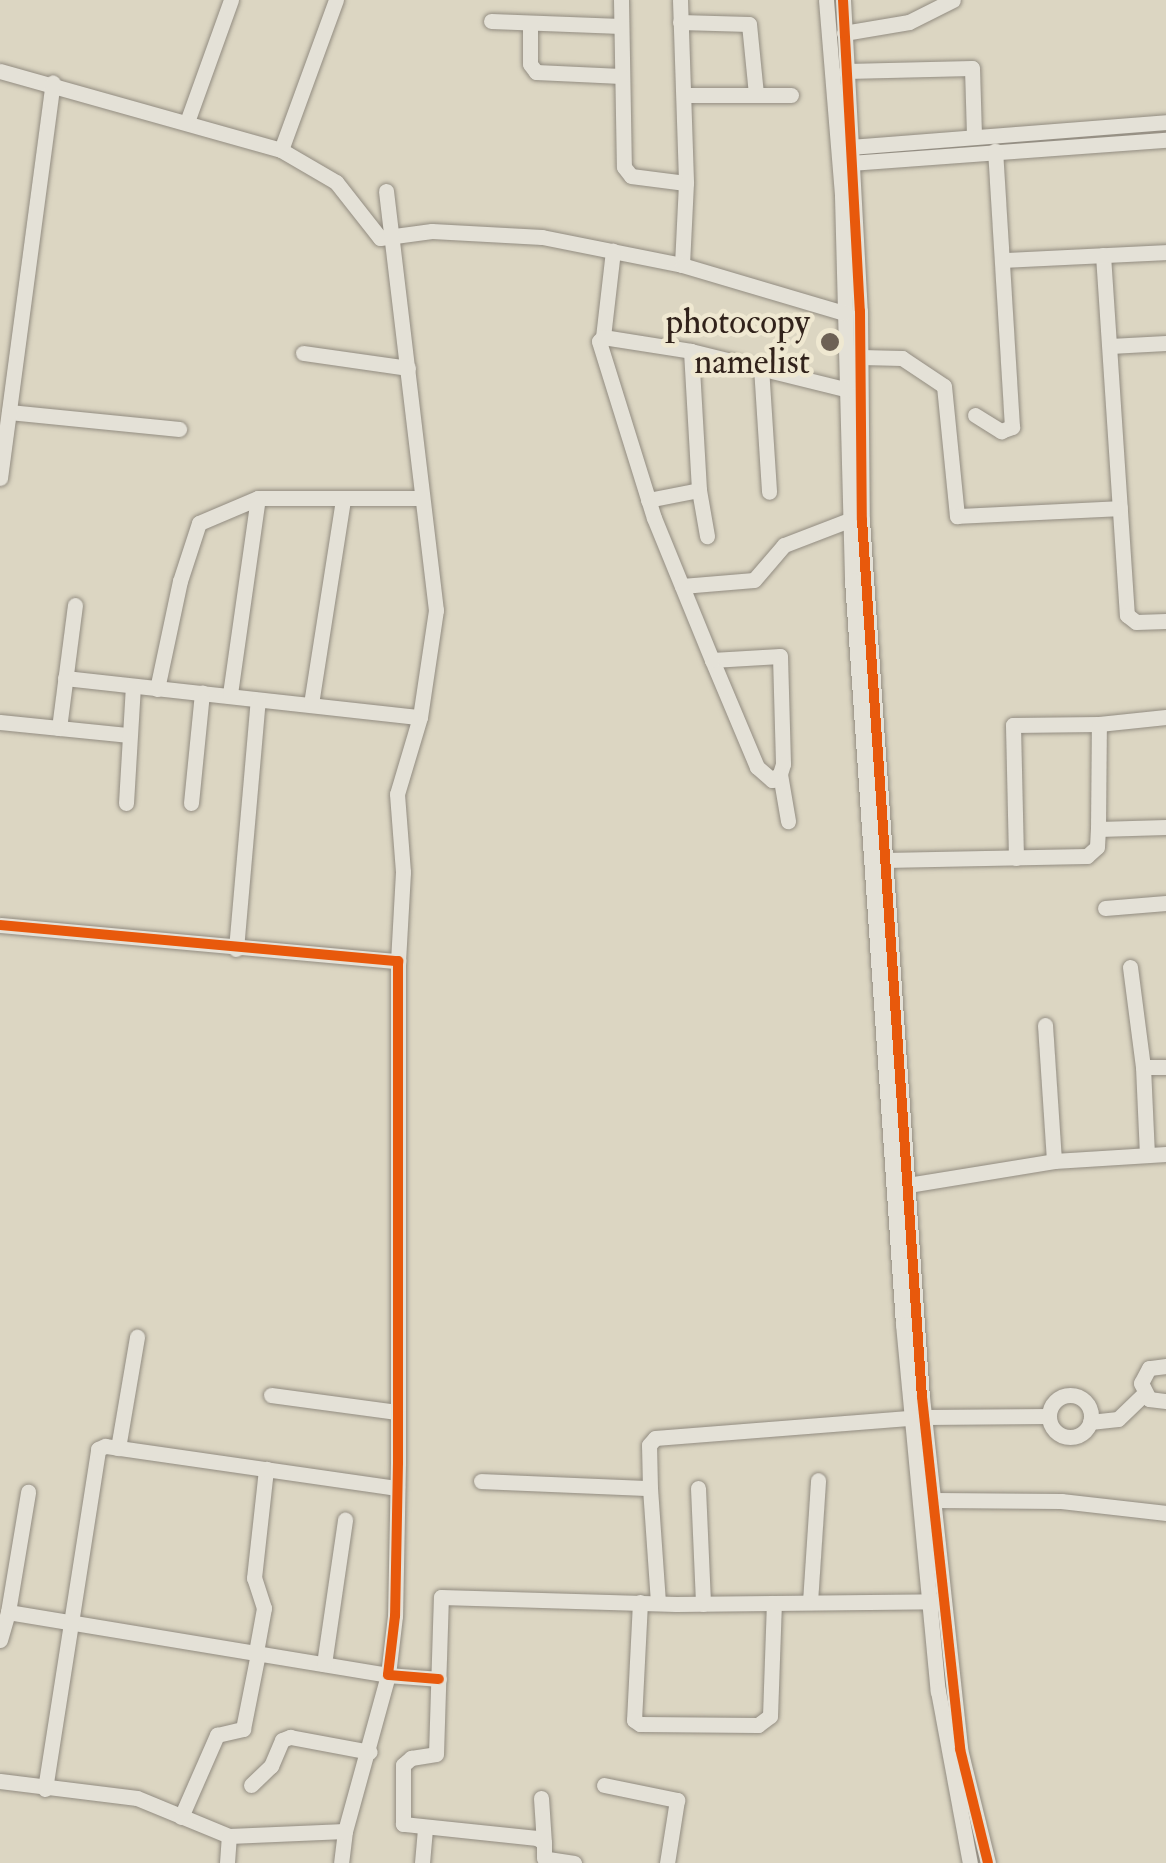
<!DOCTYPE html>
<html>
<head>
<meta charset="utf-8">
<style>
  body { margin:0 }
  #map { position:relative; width:1166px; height:1863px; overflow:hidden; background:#dcd6c2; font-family:"IM FELL Double Pica",serif }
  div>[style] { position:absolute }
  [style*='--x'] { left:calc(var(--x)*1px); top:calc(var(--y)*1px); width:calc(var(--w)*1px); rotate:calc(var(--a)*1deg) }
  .roads { filter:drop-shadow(0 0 2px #928c81) drop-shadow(0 0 2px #928c81) }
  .minor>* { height:15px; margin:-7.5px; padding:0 7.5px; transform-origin:7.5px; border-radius:7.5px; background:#e4e1d7 }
  .minor>.ring { margin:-7.5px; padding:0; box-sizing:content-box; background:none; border:15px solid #e4e1d7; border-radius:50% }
  .cycleway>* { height:10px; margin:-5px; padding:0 5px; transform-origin:5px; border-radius:5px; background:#e8590c }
  .dots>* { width:28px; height:28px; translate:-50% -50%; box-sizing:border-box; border:5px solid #efe8d1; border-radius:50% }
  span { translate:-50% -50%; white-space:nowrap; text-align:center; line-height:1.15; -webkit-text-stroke:9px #efe8d1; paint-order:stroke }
  .poi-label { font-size:35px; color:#31221b }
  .right { translate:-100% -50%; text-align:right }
</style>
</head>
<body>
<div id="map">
  <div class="roads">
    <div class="minor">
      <i style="--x:621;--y:0;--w:167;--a:89"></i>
      <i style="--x:624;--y:167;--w:11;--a:52"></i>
      <i style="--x:631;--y:176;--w:55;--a:7.3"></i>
      <i style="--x:680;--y:0;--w:183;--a:88.1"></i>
      <i style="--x:686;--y:183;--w:82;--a:92.8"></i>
      <i style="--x:826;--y:0;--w:197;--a:85.3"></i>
      <i style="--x:842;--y:196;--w:384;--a:88.5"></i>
      <i style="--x:852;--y:580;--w:746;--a:86.08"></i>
      <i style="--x:903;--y:1324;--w:369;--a:84.6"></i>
      <i style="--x:938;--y:1691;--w:175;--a:79.5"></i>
      <i style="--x:843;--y:0;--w:311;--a:86.9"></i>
      <i style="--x:860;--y:311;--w:209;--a:89.5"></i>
      <i style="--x:862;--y:520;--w:879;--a:86.09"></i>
      <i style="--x:922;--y:1397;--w:354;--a:83.8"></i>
      <i style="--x:960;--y:1749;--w:117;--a:76.2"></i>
      <i style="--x:491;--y:21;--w:130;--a:2.2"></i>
      <i style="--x:680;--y:22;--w:69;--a:1.7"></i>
      <i style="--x:749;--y:24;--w:70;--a:84.3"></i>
      <i style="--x:530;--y:23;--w:41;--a:90"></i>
      <i style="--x:530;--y:64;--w:10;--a:53"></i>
      <i style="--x:536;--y:72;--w:85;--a:2.7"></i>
      <i style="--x:844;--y:33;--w:66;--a:-9.6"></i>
      <i style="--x:909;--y:22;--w:49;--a:-26.6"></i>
      <i style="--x:0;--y:71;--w:292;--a:15.7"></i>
      <i style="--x:281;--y:150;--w:64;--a:30.2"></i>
      <i style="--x:336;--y:182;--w:71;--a:51.8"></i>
      <i style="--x:380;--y:238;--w:52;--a:-7.7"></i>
      <i style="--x:432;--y:231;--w:110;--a:3.1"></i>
      <i style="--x:542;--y:237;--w:143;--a:11.3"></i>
      <i style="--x:682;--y:265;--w:169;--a:16.5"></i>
      <i style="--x:846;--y:71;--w:126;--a:-1.4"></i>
      <i style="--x:972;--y:68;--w:69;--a:88.3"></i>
      <i style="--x:684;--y:95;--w:107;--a:0"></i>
      <i style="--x:187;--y:122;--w:130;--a:-70.2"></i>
      <i style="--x:850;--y:147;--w:317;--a:-4.5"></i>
      <i style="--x:281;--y:150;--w:160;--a:-69.9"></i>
      <i style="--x:850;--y:163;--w:317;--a:-4.2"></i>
      <i style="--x:386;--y:191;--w:422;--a:83.2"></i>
      <i style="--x:436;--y:610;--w:108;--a:98.5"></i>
      <i style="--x:420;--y:717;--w:80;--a:106.6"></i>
      <i style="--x:397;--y:794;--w:78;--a:85.6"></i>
      <i style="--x:403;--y:872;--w:89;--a:93.2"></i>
      <i style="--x:1103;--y:255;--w:361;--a:86.2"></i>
      <i style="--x:1127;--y:615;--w:11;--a:38"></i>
      <i style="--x:1136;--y:622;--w:30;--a:-2"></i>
      <i style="--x:1004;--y:260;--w:162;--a:-2.8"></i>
      <i style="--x:603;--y:337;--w:87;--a:-83.4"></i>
      <i style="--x:1110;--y:346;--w:56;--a:-3.1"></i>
      <i style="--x:691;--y:351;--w:139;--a:86.7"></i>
      <i style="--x:699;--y:490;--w:47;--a:80.1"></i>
      <i style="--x:303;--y:353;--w:106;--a:8.1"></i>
      <i style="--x:861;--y:357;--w:41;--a:1.4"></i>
      <i style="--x:902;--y:358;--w:50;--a:33.7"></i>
      <i style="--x:944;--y:386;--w:131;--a:84.3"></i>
      <i style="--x:957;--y:516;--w:163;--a:-2.8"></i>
      <i style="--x:761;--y:367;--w:125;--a:86.3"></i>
      <i style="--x:9;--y:412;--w:171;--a:5.7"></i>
      <i style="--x:975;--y:415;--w:31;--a:32"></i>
      <i style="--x:1001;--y:431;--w:12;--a:-20"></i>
      <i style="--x:1012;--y:427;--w:277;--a:-93.5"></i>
      <i style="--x:0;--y:478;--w:399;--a:-82.4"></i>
      <i style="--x:648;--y:500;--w:52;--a:-11.1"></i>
      <i style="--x:682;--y:586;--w:72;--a:-4.8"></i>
      <i style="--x:754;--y:580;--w:46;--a:-49.4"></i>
      <i style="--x:784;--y:545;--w:70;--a:-21"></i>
      <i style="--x:712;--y:660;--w:68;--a:-3.4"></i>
      <i style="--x:780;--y:656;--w:108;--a:88.4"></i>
      <i style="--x:783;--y:764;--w:10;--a:107"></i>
      <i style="--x:780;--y:774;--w:10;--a:143"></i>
      <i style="--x:772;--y:780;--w:20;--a:-139"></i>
      <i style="--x:757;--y:767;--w:116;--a:-112.8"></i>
      <i style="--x:712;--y:660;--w:153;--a:-112.2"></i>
      <i style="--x:654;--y:518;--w:185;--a:-107.3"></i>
      <i style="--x:599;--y:341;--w:6;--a:-45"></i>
      <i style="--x:603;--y:337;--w:89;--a:9"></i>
      <i style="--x:691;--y:351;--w:159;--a:13.9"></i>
      <i style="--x:65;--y:678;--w:357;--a:6.3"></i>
      <i style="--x:157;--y:689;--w:110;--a:-78"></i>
      <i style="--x:180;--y:581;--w:61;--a:-71.9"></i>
      <i style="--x:199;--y:523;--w:64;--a:-23"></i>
      <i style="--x:258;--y:498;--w:162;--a:0"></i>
      <i style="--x:230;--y:694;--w:198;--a:-81.9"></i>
      <i style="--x:311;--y:704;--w:206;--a:-81.1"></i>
      <i style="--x:0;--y:722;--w:130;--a:5.8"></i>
      <i style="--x:59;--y:728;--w:124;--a:-82.6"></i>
      <i style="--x:780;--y:774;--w:48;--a:80.3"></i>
      <i style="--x:126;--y:803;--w:117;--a:-86.6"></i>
      <i style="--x:191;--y:803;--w:111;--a:-84.3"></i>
      <i style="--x:1098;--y:829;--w:105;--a:-89.5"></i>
      <i style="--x:1016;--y:858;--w:133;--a:-91.3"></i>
      <i style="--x:1013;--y:725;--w:86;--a:-0.7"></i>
      <i style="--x:1099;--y:724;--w:67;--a:-6"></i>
      <i style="--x:884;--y:860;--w:203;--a:-1.1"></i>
      <i style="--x:1087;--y:856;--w:13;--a:-42"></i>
      <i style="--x:1097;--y:847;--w:18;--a:-87"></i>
      <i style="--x:1098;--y:829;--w:68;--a:-1.7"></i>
      <i style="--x:1105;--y:908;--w:61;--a:-4.7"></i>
      <i style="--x:0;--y:925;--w:400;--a:5.2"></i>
      <i style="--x:398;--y:961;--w:502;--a:90"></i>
      <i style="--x:398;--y:1463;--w:153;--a:91.1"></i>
      <i style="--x:395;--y:1616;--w:59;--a:96.8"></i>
      <i style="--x:388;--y:1675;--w:51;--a:4.5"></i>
      <i style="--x:236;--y:949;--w:250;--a:-85"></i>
      <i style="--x:1130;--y:967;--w:101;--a:82.6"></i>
      <i style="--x:1143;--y:1067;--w:88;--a:87.4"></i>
      <i style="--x:1045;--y:1025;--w:136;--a:86.2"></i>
      <i style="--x:1143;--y:1067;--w:23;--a:0"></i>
      <i style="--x:908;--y:1185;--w:148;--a:-9.3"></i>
      <i style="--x:1054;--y:1161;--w:112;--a:-3.6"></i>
      <i style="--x:1166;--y:1366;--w:17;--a:173"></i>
      <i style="--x:1149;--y:1368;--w:17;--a:118"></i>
      <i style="--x:1141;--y:1383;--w:18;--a:63"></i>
      <i style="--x:1149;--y:1399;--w:17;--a:7"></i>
      <i style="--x:271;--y:1395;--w:127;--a:7.7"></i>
      <i class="ring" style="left:1049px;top:1395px;width:27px;height:27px"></i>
      <i style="--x:1090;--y:1422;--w:28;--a:-6"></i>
      <i style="--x:1118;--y:1419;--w:36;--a:-44"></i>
      <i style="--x:118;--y:1448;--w:113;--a:-80.3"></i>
      <i style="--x:481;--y:1481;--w:169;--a:2.4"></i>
      <i style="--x:650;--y:1488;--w:115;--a:86"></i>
      <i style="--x:650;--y:1488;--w:43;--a:-91.3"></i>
      <i style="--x:649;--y:1445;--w:9;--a:-49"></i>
      <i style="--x:655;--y:1438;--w:270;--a:-4.5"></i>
      <i style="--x:924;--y:1417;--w:125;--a:-0.5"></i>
      <i style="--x:698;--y:1488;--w:116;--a:87.5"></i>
      <i style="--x:934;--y:1500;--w:127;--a:0.5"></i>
      <i style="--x:1061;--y:1501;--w:106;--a:6.5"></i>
      <i style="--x:640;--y:1602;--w:118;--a:92.9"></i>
      <i style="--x:634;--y:1720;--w:7;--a:34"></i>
      <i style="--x:640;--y:1724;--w:118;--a:0.5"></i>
      <i style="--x:758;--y:1725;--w:15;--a:-37"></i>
      <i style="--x:770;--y:1716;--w:113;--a:-88"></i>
      <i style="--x:810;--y:1602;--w:122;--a:-86.2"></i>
      <i style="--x:8;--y:1612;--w:122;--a:-80.5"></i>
      <i style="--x:0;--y:1640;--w:29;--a:-74"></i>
      <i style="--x:8;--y:1612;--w:385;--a:9.4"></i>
      <i style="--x:388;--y:1675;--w:162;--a:105.4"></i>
      <i style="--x:345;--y:1831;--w:32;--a:97"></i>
      <i style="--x:256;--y:1652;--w:45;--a:-79.7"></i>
      <i style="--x:264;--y:1608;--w:32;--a:-108"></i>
      <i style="--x:254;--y:1578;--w:110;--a:-83.7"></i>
      <i style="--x:324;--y:1664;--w:146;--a:-81.7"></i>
      <i style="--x:0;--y:1781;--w:138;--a:7.1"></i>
      <i style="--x:137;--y:1798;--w:100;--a:22.4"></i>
      <i style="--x:229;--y:1836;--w:116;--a:-2.5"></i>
      <i style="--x:251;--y:1785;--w:28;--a:-44"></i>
      <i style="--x:271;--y:1766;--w:28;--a:-67"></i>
      <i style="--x:282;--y:1740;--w:9;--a:-21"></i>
      <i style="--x:290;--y:1737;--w:81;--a:10.6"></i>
      <i style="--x:604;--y:1785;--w:75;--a:11.6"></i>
      <i style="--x:677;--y:1800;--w:64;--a:99"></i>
      <i style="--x:45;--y:1789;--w:344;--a:-81.1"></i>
      <i style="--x:98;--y:1449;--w:8;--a:-23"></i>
      <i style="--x:105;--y:1446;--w:295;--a:8.2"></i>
      <i style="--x:541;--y:1798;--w:45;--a:86.2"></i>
      <i style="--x:181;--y:1817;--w:90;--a:-66.3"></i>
      <i style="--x:217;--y:1735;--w:27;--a:-13"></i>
      <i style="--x:243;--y:1729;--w:77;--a:-78.8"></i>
      <i style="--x:227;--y:1863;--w:27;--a:-86"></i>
      <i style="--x:422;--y:1863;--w:35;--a:-85"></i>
      <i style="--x:574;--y:1863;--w:30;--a:-171"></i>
      <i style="--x:544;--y:1858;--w:15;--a:-90"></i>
      <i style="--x:544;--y:1843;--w:9;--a:-144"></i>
      <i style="--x:537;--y:1838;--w:135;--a:-174"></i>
      <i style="--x:403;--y:1824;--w:59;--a:-90"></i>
      <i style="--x:403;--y:1765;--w:11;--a:-41"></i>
      <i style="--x:411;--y:1758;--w:25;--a:-9"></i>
      <i style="--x:436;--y:1754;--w:157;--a:-88.2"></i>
      <i style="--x:441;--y:1597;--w:235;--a:1.7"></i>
      <i style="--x:676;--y:1604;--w:265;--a:-0.6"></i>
    </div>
  </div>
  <div class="cycleway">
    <i style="--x:843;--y:0;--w:311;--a:86.9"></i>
    <i style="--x:860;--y:311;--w:209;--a:89.5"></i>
    <i style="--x:862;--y:520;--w:879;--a:86.09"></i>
    <i style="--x:922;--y:1397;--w:354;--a:83.8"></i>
    <i style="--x:960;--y:1749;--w:117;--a:76.2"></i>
    <i style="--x:0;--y:925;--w:400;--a:5.2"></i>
    <i style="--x:398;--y:961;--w:502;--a:90"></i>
    <i style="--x:398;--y:1463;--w:153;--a:91.1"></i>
    <i style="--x:395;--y:1616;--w:59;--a:96.8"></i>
    <i style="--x:388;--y:1675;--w:51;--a:4.5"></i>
  </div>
  <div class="dots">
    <i style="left:830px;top:342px;background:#6d6155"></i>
  </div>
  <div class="poi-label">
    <span class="right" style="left:810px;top:342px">photocopy<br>namelist</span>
  </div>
</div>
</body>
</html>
